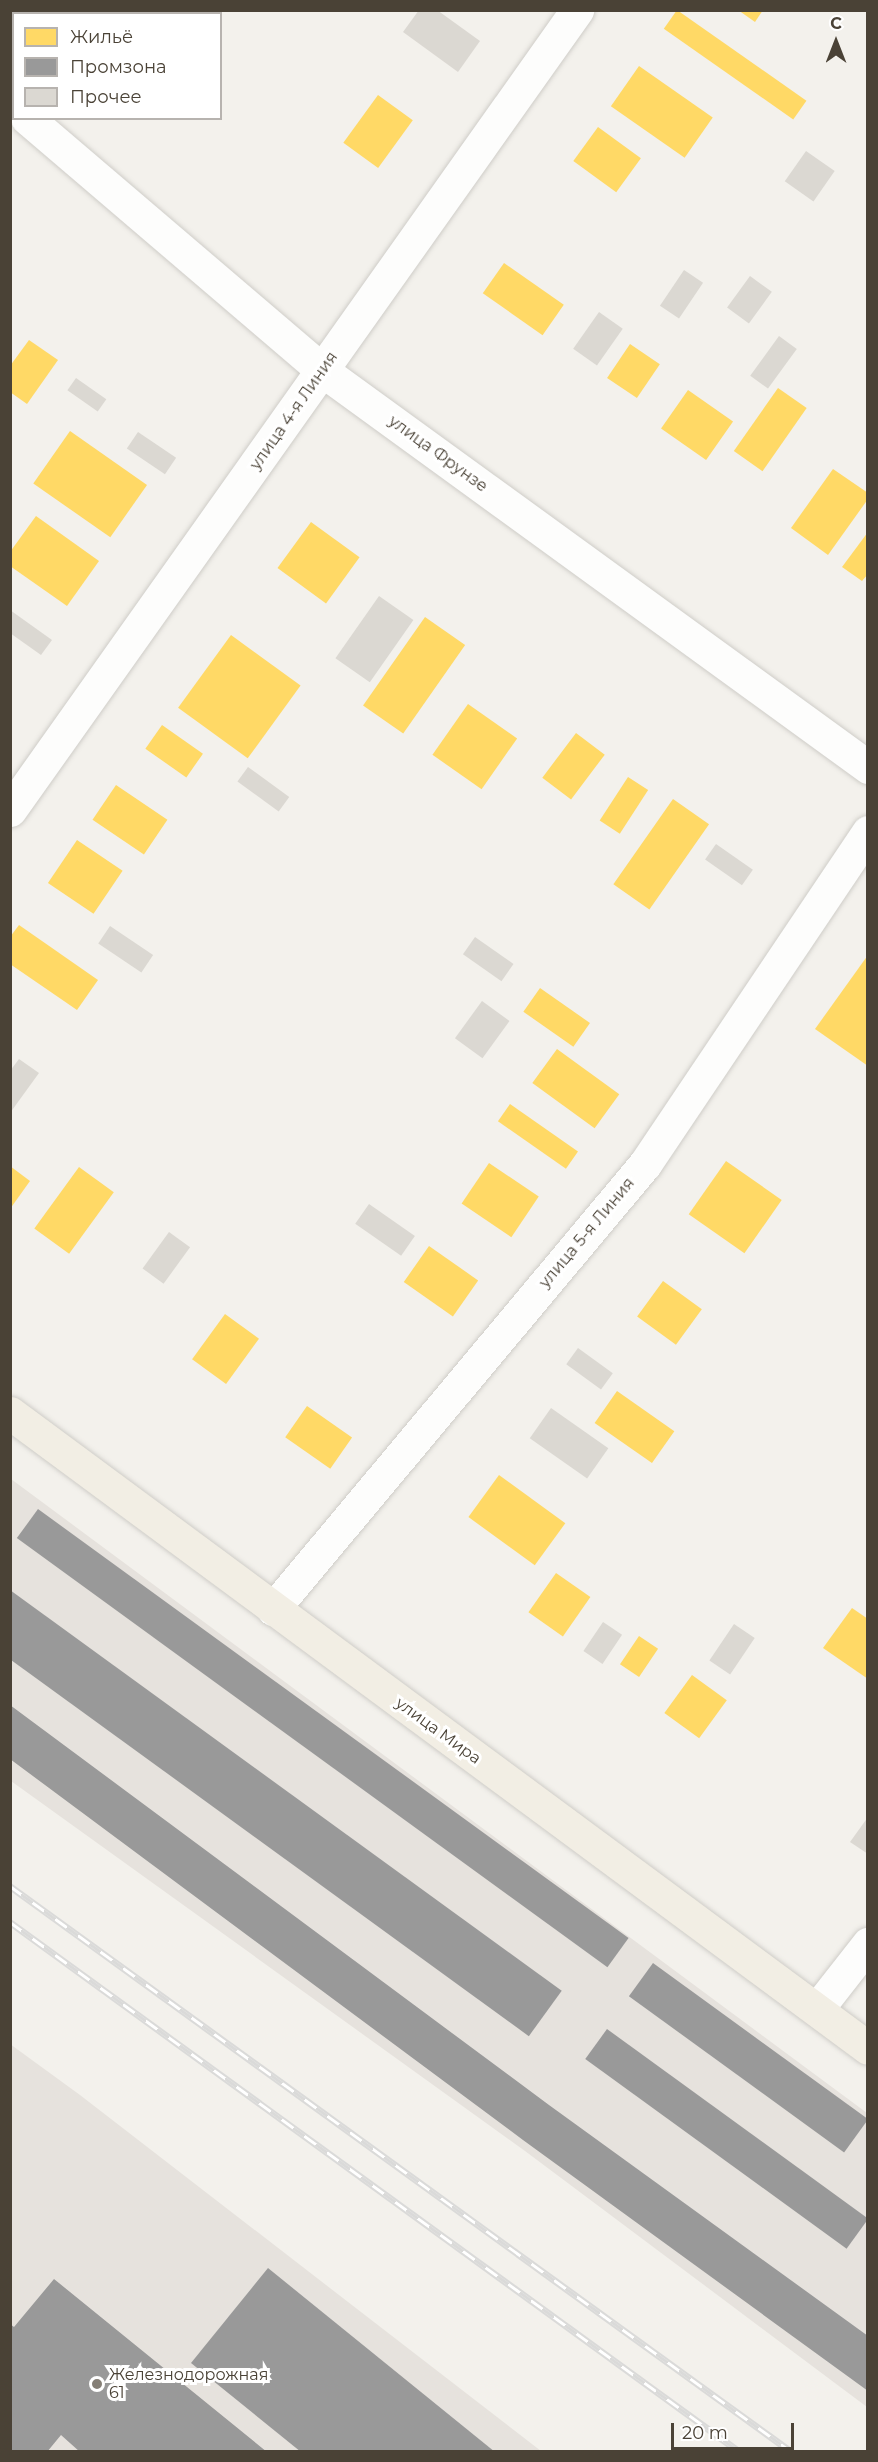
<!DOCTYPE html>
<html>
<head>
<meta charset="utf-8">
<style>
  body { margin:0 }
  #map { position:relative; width:878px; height:2462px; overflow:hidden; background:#f3f1ec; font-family:Montserrat,sans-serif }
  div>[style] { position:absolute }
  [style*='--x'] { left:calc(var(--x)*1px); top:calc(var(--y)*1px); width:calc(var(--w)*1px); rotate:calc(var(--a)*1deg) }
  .industrial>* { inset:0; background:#e6e2dd }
  .homes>* { inset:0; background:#ffd966; transform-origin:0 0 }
  .industry>* { inset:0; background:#999; transform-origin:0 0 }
  .building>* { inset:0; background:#dbd8d2; transform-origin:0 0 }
  .roads { filter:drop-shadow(0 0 2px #cfcdc8) drop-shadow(0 0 2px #cfcdc8) }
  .minor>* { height:33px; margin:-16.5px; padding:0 16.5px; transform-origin:16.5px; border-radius:16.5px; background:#fdfdfc }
  .primary>* { height:33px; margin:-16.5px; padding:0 16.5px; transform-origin:16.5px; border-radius:16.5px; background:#f2eee4 }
  .rail>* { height:7px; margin-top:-3.5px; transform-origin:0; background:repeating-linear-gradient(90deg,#fff 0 14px,#dadad9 0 28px); box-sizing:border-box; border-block:2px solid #dadad9 }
  .dots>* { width:16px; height:16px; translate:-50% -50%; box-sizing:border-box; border:3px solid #fff; border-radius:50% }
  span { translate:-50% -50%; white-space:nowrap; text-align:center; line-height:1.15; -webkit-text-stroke:6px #fff; paint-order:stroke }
  .street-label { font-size:16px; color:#4a4236 }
  .poi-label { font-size:16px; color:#4a4236 }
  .left { translate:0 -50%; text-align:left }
  .frame { position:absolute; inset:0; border:12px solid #4a4236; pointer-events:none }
  .legend { position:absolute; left:12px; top:12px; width:210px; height:108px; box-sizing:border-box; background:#fff; border:2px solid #b7b3af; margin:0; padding:8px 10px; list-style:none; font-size:18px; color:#4a4236 }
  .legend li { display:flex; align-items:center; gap:12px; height:30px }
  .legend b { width:30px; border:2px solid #b7b3af }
  .north { position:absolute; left:806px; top:12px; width:60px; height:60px; -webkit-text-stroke:4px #fff; paint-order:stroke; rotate:0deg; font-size:16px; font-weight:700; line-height:24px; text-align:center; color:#4a4236 }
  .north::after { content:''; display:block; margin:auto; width:21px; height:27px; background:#4a4236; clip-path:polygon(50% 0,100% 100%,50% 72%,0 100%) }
  .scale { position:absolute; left:671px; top:2423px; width:123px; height:27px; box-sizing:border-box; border:3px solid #4a4236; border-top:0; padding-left:8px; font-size:18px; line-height:21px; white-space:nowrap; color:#4a4236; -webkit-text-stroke:4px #fff; paint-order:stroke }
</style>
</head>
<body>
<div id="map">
  <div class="industrial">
    <i style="clip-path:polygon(11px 1479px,867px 2113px,867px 2407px,525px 2151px,11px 1781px)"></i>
    <i style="clip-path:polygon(10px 2044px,80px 2095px,541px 2451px,11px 2451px)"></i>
  </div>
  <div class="homes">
    <i style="left:144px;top:10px;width:37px;height:5px"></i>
    <i style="left:677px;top:10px;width:158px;height:23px;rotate:35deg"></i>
    <i style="clip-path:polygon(738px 10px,763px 10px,755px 22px)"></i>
    <i style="left:639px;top:66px;width:90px;height:49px;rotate:35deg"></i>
    <i style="left:378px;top:95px;width:43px;height:59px;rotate:36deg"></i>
    <i style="left:598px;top:127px;width:53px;height:42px;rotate:36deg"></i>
    <i style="left:504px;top:263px;width:73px;height:37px;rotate:35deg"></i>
    <i style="clip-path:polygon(29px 340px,58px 360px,27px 404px,10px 392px,10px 366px)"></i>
    <i style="left:630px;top:344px;width:36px;height:41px;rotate:34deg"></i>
    <i style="left:778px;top:388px;width:35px;height:77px;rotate:35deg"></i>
    <i style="left:688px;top:390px;width:55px;height:47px;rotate:35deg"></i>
    <i style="left:70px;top:431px;width:94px;height:64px;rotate:35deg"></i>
    <i style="clip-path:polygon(833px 469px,868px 493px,868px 499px,828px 555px,791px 528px)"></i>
    <i style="clip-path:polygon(36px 516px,99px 561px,67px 606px,10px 566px,10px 552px)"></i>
    <i style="left:311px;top:522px;width:60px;height:57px;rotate:36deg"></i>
    <i style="clip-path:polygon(868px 532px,868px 574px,862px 581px,842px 567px)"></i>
    <i style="left:425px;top:617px;width:49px;height:108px;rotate:35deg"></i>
    <i style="left:231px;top:635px;width:86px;height:90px;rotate:36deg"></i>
    <i style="left:468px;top:704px;width:60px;height:62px;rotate:35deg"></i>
    <i style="left:162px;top:725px;width:50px;height:29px;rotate:35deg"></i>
    <i style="left:576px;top:733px;width:36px;height:56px;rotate:37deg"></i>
    <i style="left:628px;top:777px;width:24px;height:52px;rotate:33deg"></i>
    <i style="left:116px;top:785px;width:62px;height:42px;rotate:34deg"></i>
    <i style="left:673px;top:799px;width:44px;height:104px;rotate:35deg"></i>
    <i style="left:77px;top:840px;width:55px;height:52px;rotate:34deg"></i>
    <i style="clip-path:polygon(19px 925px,98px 980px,77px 1010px,10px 964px,10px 937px)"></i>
    <i style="clip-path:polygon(868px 955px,868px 1066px,815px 1029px)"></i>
    <i style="left:540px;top:988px;width:61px;height:29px;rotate:35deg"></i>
    <i style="left:557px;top:1049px;width:77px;height:42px;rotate:36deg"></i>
    <i style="left:510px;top:1104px;width:83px;height:21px;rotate:35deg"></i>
    <i style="left:726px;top:1161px;width:68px;height:65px;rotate:35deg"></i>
    <i style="left:489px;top:1163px;width:60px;height:49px;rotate:34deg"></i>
    <i style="clip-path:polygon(10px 1166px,30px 1181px,10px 1209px)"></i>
    <i style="left:79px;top:1167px;width:43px;height:76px;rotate:36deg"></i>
    <i style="left:429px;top:1246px;width:60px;height:44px;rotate:35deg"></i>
    <i style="left:663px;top:1281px;width:48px;height:44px;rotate:36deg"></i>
    <i style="left:225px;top:1314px;width:42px;height:56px;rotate:36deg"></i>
    <i style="left:617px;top:1391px;width:70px;height:39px;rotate:35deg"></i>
    <i style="left:307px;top:1406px;width:55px;height:38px;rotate:35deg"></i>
    <i style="left:499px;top:1475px;width:82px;height:52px;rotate:36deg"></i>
    <i style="left:556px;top:1573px;width:42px;height:48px;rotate:35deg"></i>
    <i style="clip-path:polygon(852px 1608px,868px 1619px,868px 1679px,823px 1648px)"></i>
    <i style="left:639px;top:1636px;width:23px;height:34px;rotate:34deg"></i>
    <i style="left:692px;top:1675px;width:43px;height:47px;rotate:36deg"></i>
  </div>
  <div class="industry">
    <i style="left:38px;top:1509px;width:730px;height:36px;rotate:36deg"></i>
    <i style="left:10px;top:1590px;width:682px;height:56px;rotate:36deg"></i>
    <i style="clip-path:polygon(10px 1705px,549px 2105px,868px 2336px,868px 2391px,523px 2140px,10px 1759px)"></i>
    <i style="left:653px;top:1963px;width:266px;height:41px;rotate:36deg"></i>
    <i style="left:607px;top:2029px;width:323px;height:37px;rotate:36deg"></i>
    <i style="clip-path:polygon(268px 2268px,495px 2452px,301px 2452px,191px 2363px)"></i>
    <i style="clip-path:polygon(54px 2279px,267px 2452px,80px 2452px,61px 2435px,47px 2452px,10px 2452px,10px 2324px,14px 2327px)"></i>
  </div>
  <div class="building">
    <i style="clip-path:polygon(419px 10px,437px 10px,480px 41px,458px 72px,403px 32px)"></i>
    <i style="left:806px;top:151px;width:35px;height:37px;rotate:35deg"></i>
    <i style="left:684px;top:270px;width:23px;height:43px;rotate:34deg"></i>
    <i style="left:750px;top:276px;width:27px;height:39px;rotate:36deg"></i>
    <i style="left:599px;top:312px;width:29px;height:45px;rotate:35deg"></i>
    <i style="left:779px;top:336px;width:22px;height:49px;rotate:36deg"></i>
    <i style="left:76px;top:378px;width:37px;height:15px;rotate:35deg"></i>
    <i style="left:138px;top:432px;width:46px;height:20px;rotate:34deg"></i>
    <i style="left:379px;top:596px;width:42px;height:76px;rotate:35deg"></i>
    <i style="clip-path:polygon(10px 610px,52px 640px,41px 655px,10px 633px)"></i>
    <i style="left:248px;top:767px;width:51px;height:18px;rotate:36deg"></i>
    <i style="left:716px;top:844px;width:45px;height:19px;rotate:35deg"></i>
    <i style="left:110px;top:926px;width:52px;height:21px;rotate:34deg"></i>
    <i style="left:475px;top:937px;width:47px;height:21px;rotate:35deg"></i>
    <i style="left:482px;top:1001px;width:34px;height:46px;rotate:36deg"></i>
    <i style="clip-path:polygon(19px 1059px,39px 1073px,10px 1113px,10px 1071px)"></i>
    <i style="left:369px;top:1204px;width:56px;height:24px;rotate:35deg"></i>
    <i style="left:169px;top:1232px;width:26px;height:45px;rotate:36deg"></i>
    <i style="left:578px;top:1348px;width:43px;height:20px;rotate:36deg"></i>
    <i style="left:551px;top:1408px;width:70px;height:37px;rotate:35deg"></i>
    <i style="left:603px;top:1622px;width:23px;height:35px;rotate:34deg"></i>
    <i style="left:734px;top:1624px;width:25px;height:44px;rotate:34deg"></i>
    <i style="clip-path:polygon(868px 1817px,868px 1854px,850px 1842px)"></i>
  </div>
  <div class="roads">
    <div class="minor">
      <i style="--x:27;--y:118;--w:389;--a:40.5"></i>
      <i style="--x:323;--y:371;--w:674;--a:36"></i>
      <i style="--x:10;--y:810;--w:981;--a:-54.67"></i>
      <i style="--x:273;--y:1609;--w:580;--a:-50.11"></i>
      <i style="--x:645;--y:1164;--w:400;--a:-56.1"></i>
      <i style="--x:817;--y:2009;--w:83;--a:-51.9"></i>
    </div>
    <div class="primary">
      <i style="--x:10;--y:1413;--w:1067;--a:36.5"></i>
    </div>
  </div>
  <div class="rail">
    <i style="--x:10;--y:1886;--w:965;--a:35.9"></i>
    <i style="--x:10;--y:1922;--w:902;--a:35.98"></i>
  </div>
  <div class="dots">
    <i style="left:97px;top:2384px;background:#857f76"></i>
  </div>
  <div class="street-label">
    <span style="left:294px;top:411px;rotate:-55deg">улица 4-я Линия</span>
    <span style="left:438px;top:454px;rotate:36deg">улица Фрунзе</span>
    <span style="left:587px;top:1233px;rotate:-50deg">улица 5-я Линия</span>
    <span style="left:438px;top:1731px;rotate:36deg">улица Мира</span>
  </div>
  <div class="poi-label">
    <span class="left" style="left:109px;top:2384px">Железнодорожная<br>61</span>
  </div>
  <div class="frame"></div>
  <ul class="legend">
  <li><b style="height:16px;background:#ffd966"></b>Жильё</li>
  <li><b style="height:16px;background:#999"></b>Промзона</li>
  <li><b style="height:16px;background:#dbd8d2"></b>Прочее</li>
  </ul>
  <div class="north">С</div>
  <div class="scale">20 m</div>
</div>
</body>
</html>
